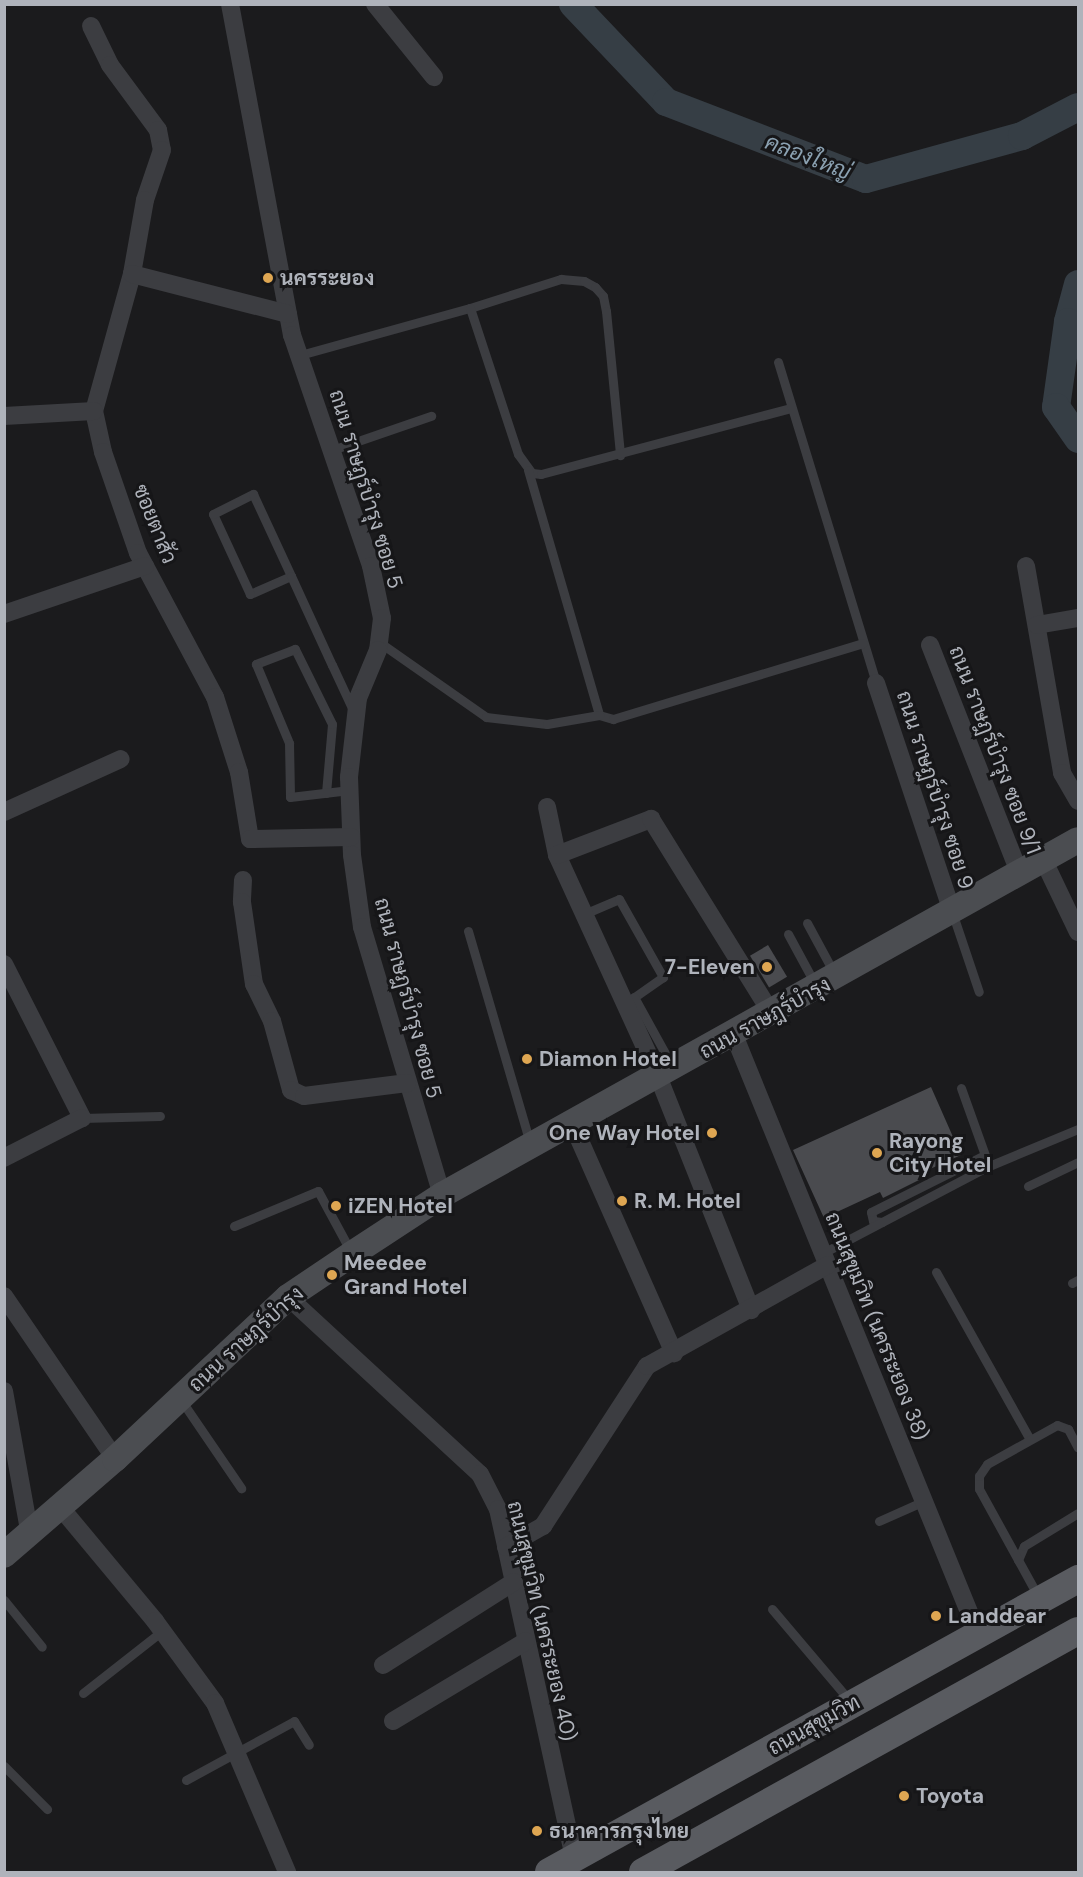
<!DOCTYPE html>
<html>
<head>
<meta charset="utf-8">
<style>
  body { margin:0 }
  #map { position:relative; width:1083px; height:1877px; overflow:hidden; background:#1b1b1d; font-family:"DM Sans",Sarabun,sans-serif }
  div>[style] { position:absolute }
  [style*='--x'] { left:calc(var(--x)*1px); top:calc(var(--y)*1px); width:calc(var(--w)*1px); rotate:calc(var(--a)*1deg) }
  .river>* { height:28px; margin:-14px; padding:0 14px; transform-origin:14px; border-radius:14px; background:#363e45 }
  .building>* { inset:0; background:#4a4b4f; transform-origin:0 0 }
  .lane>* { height:9px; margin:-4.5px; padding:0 4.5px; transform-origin:4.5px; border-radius:4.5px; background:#3c3d41 }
  .street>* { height:18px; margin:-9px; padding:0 9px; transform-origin:9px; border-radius:9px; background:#3c3d41 }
  .secondary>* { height:26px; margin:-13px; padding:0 13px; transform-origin:13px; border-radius:13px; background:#4b4d51 }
  .primary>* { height:28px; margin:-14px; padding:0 14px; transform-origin:14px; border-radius:14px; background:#595b60 }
  .dots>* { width:16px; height:16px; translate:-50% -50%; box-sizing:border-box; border:3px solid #161618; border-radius:50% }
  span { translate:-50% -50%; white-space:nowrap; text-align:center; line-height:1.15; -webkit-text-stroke:6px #161618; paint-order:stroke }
  .poi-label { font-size:21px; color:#afb3bb; font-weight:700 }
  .left { translate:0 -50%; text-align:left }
  .right { translate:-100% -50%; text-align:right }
  .street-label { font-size:21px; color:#afb3bb }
  .water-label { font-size:22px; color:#8ba1b1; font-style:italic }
  .frame { position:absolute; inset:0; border:6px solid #afb3bb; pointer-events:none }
</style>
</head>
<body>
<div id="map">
  <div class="river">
    <i style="--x:573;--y:4;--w:135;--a:46.5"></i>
    <i style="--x:666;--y:102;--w:214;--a:21.1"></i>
    <i style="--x:866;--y:179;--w:162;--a:-15.4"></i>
    <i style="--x:1022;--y:136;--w:63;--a:-27.4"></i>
    <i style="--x:1078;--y:284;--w:39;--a:105"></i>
    <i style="--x:1068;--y:322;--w:86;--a:98"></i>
    <i style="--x:1056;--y:407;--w:39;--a:55"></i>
  </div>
  <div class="building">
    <i style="left:768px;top:945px;width:37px;height:21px;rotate:59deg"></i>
    <i style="clip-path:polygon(931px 1087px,961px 1155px,919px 1174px,921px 1179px,883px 1198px,880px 1192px,824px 1218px,793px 1150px)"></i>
  </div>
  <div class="lane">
    <i style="--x:470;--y:308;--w:96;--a:-17.7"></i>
    <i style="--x:561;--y:279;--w:23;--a:5"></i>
    <i style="--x:584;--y:281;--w:13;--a:29"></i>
    <i style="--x:595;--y:287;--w:12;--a:48"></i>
    <i style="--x:603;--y:296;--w:15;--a:79"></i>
    <i style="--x:606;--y:311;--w:145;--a:84.4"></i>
    <i style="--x:300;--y:355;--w:176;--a:-15.5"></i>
    <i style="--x:470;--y:308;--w:154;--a:71.8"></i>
    <i style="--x:518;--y:454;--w:24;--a:54"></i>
    <i style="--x:532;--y:473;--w:9;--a:6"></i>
    <i style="--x:541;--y:474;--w:258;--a:-14.8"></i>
    <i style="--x:778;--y:362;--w:336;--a:73"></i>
    <i style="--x:332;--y:450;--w:105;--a:-19"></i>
    <i style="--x:528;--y:470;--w:255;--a:73.8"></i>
    <i style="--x:599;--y:715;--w:15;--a:16"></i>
    <i style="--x:613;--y:719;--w:261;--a:-16.9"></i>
    <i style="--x:291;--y:576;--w:45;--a:156.3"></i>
    <i style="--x:250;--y:594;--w:88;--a:-114.8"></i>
    <i style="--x:213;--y:514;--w:45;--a:-26.6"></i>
    <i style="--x:253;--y:494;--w:90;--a:65.1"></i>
    <i style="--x:291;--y:576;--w:98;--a:65.3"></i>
    <i style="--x:332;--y:665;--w:50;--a:65"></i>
    <i style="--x:379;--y:642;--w:131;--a:35"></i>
    <i style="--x:486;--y:717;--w:61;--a:6.5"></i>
    <i style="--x:547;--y:724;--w:53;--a:-9.8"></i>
    <i style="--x:326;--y:793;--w:69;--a:-85"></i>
    <i style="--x:332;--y:724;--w:84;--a:-116.3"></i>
    <i style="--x:295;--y:649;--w:42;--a:159"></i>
    <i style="--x:256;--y:664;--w:86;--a:67.3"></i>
    <i style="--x:289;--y:743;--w:54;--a:88.9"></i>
    <i style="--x:290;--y:797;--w:60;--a:-6.7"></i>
    <i style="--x:952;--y:912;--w:84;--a:71.4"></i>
    <i style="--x:584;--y:914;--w:38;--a:-23"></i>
    <i style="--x:619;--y:899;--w:90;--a:60.6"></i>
    <i style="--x:663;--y:977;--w:35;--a:145"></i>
    <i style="--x:634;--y:997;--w:77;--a:61.1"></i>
    <i style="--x:807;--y:923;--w:57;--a:61.6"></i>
    <i style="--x:468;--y:931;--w:221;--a:73.7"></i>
    <i style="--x:788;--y:934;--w:57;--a:61.6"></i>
    <i style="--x:961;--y:1088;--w:74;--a:70.3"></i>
    <i style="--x:82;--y:1118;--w:78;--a:-1.5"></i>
    <i style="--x:1028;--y:1186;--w:55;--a:-25.6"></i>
    <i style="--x:882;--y:1222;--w:9;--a:-174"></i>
    <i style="--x:873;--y:1221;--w:9;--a:-103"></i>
    <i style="--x:871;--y:1212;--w:127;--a:-26.6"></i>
    <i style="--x:234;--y:1226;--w:91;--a:-22.6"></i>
    <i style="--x:318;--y:1191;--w:69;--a:61.6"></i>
    <i style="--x:823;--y:1253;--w:187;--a:-27.7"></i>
    <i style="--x:989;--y:1166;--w:96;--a:-22.6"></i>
    <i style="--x:936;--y:1272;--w:190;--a:60.7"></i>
    <i style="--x:1072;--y:1283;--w:7;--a:-27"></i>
    <i style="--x:181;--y:1400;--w:107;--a:55.7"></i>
    <i style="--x:879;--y:1521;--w:49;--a:-24"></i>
    <i style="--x:1018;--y:1560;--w:15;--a:-67"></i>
    <i style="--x:1024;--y:1546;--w:63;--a:-31.4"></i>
    <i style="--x:1039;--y:1598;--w:124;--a:-118.8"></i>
    <i style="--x:979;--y:1489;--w:13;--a:-90"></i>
    <i style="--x:979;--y:1476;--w:14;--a:-56"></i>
    <i style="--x:987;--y:1464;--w:80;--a:-29.1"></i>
    <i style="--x:1057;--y:1425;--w:12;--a:20"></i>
    <i style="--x:1068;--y:1429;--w:21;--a:62"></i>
    <i style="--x:4;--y:1600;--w:60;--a:51"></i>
    <i style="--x:772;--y:1609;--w:122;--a:49.7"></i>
    <i style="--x:83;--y:1693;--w:100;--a:-38.1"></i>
    <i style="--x:4;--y:1766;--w:61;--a:45"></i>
    <i style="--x:186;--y:1780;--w:123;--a:-28.6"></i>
    <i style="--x:294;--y:1721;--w:28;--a:58"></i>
  </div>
  <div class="street">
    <i style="--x:230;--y:4;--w:337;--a:79.4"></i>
    <i style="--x:292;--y:335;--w:244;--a:71.1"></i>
    <i style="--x:371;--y:566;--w:53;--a:78.1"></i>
    <i style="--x:382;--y:618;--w:32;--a:97"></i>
    <i style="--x:378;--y:650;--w:52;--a:112.6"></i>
    <i style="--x:358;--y:698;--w:80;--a:96.5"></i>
    <i style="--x:349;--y:777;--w:78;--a:87.8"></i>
    <i style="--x:352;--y:855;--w:73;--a:82.1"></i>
    <i style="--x:362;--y:927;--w:280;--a:73.4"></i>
    <i style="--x:375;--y:4;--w:94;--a:51.1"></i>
    <i style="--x:91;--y:26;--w:43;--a:64"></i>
    <i style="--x:110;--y:65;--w:81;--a:53.6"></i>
    <i style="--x:158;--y:130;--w:20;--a:79"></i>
    <i style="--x:162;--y:150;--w:53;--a:108.8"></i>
    <i style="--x:145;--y:200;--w:75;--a:100"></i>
    <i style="--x:132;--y:274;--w:142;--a:105.5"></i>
    <i style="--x:94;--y:411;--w:42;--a:77.6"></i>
    <i style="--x:103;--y:452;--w:107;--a:70.9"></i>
    <i style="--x:138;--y:553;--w:163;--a:61.9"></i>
    <i style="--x:215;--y:697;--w:79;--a:72.3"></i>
    <i style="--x:239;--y:772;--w:68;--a:80.7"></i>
    <i style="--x:250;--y:839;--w:101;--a:-1.1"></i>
    <i style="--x:132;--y:274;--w:161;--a:14.4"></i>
    <i style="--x:4;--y:416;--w:90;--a:-3.2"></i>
    <i style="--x:1026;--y:566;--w:210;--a:80.1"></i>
    <i style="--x:1062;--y:773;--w:32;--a:60"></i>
    <i style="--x:4;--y:614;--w:149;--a:-18.8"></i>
    <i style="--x:1037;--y:625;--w:42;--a:-9.7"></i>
    <i style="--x:930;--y:645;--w:244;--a:68.6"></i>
    <i style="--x:876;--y:683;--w:241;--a:71.6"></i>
    <i style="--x:547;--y:807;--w:49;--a:78.2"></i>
    <i style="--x:557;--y:855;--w:243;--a:65.4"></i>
    <i style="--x:658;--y:1076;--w:252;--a:68.3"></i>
    <i style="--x:4;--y:812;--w:128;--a:-24.4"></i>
    <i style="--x:557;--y:855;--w:101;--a:-21"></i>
    <i style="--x:651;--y:819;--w:229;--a:58.2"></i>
    <i style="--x:1043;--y:859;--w:81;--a:64.4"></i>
    <i style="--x:243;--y:880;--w:22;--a:93"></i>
    <i style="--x:242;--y:902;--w:83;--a:81.7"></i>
    <i style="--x:254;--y:984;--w:41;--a:64.1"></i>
    <i style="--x:272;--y:1021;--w:72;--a:74.6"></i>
    <i style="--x:291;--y:1090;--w:14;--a:25"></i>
    <i style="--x:304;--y:1096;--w:104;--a:-7.2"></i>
    <i style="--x:4;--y:964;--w:173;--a:63.1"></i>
    <i style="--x:82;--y:1118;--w:88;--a:152.9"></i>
    <i style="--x:734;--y:1035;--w:647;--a:67.84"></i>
    <i style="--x:572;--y:1123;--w:252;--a:66.1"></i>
    <i style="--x:4;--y:1296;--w:197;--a:55.7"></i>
    <i style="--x:288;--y:1297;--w:261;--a:42.7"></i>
    <i style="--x:480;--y:1474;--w:39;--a:63"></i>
    <i style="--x:498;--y:1509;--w:358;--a:77.7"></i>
    <i style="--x:4;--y:1391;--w:146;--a:79.8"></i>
    <i style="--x:61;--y:1508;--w:147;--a:50.2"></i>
    <i style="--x:155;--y:1621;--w:102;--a:53.8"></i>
    <i style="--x:215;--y:1703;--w:184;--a:66.9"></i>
    <i style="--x:506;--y:1547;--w:43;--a:-29.6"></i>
    <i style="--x:543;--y:1526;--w:191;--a:-57"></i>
    <i style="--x:647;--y:1366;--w:207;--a:-29.2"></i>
    <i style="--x:383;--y:1665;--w:155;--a:-32.4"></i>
    <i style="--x:393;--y:1721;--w:155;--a:-31"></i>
  </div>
  <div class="secondary">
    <i style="--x:4;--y:1555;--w:147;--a:-40.9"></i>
    <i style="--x:115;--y:1459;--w:237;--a:-43.1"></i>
    <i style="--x:288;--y:1297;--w:77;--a:-33.9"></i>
    <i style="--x:352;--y:1254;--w:108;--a:-33.2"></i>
    <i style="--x:442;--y:1195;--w:728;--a:-29.17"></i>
  </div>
  <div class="primary">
    <i style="--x:549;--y:1872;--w:605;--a:-28.98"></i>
    <i style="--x:643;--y:1872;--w:497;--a:-29"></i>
  </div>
  <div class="dots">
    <i style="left:268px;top:278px;background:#dea652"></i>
    <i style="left:767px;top:967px;background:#dea652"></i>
    <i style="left:527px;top:1059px;background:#dea652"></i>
    <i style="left:712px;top:1133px;background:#dea652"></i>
    <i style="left:877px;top:1153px;background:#dea652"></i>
    <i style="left:622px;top:1201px;background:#dea652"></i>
    <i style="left:336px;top:1206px;background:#dea652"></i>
    <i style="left:332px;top:1275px;background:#dea652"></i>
    <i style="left:936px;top:1616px;background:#dea652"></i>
    <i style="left:904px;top:1796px;background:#dea652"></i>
    <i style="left:537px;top:1831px;background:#dea652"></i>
  </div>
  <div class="poi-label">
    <span class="left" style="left:280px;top:278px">นครระยอง</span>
    <span class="right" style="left:755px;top:967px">7-Eleven</span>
    <span class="left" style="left:539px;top:1059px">Diamon Hotel</span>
    <span class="right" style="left:700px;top:1133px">One Way Hotel</span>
    <span class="left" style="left:889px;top:1153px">Rayong<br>City Hotel</span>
    <span class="left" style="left:634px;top:1201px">R. M. Hotel</span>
    <span class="left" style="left:348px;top:1206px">iZEN Hotel</span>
    <span class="left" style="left:344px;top:1275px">Meedee<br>Grand Hotel</span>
    <span class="left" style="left:948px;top:1616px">Landdear</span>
    <span class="left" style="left:916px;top:1796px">Toyota</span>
    <span class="left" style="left:549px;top:1831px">ธนาคารกรุงไทย</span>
  </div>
  <div class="street-label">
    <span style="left:366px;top:489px;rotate:73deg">ถนน ราษฎร์บำรุง ซอย 5</span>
    <span style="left:155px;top:524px;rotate:68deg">ซอยตาสัว</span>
    <span style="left:995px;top:750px;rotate:69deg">ถนน ราษฎร์บำรุง ซอย 9/1</span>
    <span style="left:935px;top:790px;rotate:72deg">ถนน ราษฎร์บำรุง ซอย 9</span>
    <span style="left:408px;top:998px;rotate:75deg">ถนน ราษฎร์บำรุง ซอย 5</span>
    <span style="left:765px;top:1018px;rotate:-29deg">ถนน ราษฎร์บำรุง</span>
    <span style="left:877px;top:1326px;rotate:68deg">ถนนสุขุมวิท (นครระยอง 38)</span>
    <span style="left:246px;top:1339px;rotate:-42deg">ถนน ราษฎร์บำรุง</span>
    <span style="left:542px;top:1621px;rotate:77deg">ถนนสุขุมวิท (นครระยอง 40)</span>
    <span style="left:814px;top:1725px;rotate:-29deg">ถนนสุขุมวิท</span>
  </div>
  <div class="water-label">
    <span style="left:808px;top:157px;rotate:21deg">คลองใหญ่</span>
  </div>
  <div class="frame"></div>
</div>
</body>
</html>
